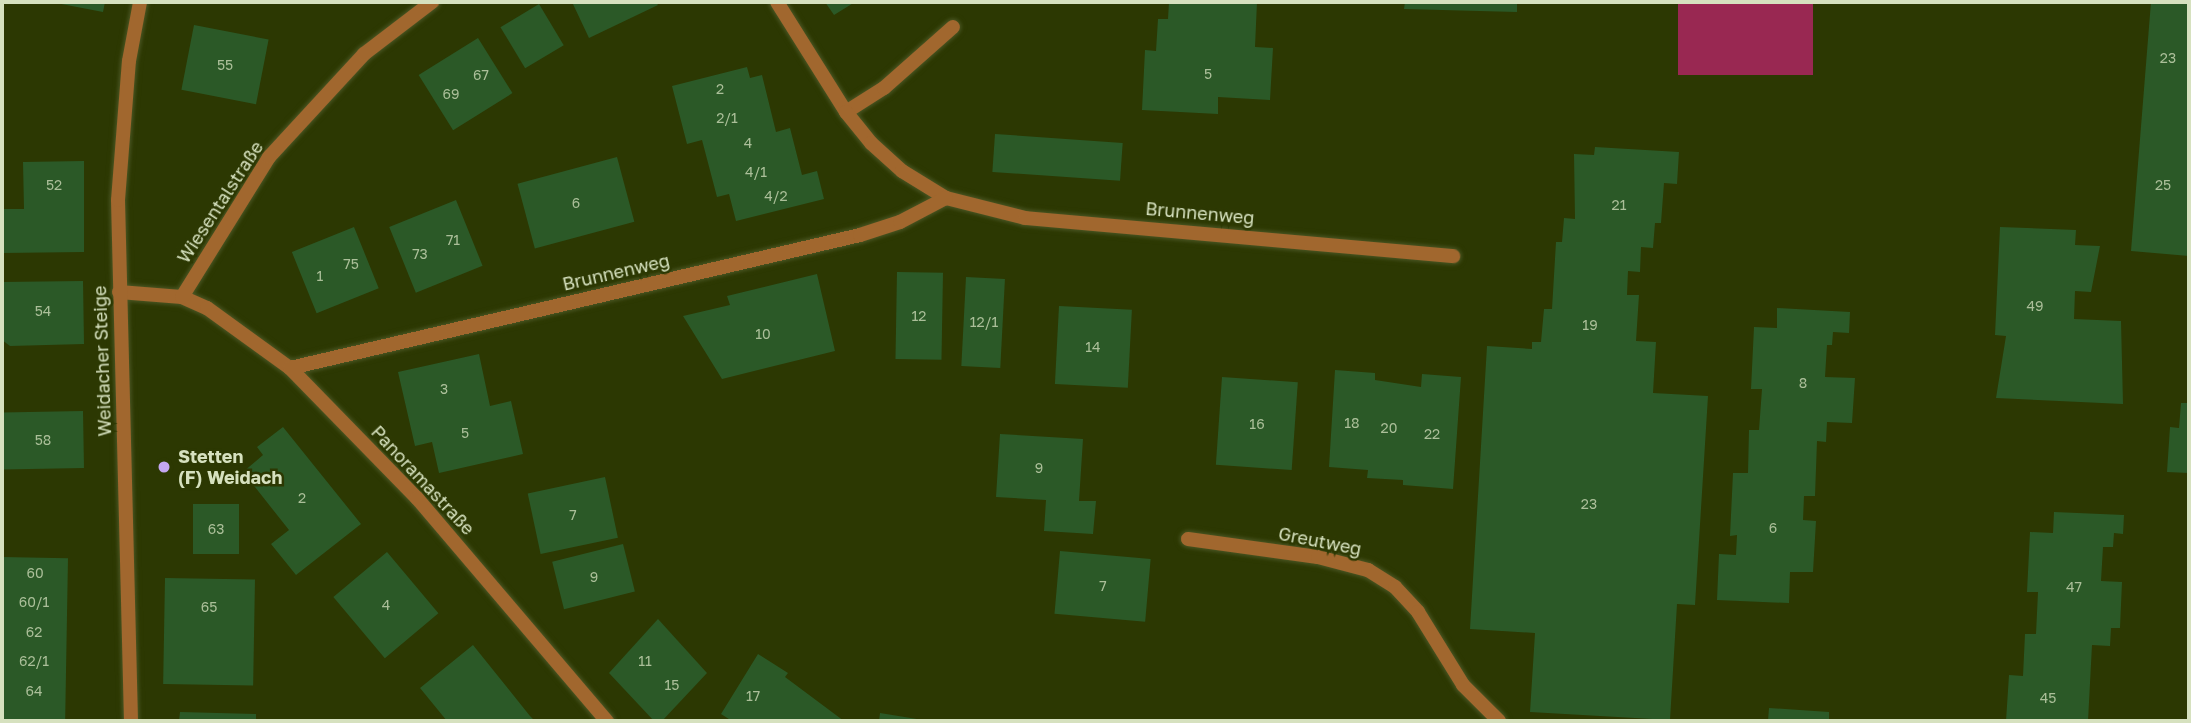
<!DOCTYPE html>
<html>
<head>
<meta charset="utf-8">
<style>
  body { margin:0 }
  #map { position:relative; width:2191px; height:723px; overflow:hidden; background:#2c3802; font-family:"Golos Text",sans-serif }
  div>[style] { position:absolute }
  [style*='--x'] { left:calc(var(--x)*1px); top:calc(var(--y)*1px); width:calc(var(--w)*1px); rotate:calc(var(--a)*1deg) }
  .green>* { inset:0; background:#992852; transform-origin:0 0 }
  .building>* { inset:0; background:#2b5927; transform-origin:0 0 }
  .roads { filter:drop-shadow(0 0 2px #4b5624) drop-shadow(0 0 2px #4b5624) }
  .lane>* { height:14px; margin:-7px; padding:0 7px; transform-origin:7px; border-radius:7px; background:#a1672e }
  .street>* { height:14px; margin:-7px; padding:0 7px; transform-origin:7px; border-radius:7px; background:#a1672e }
  .dots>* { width:19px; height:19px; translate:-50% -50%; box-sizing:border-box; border:4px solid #2c3802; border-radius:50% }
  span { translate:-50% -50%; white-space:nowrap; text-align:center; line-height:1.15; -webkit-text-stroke:5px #2c3802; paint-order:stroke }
  .number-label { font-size:14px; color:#abbf99 }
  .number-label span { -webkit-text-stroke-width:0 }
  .street-label { font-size:18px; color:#d6e1bf }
  .poi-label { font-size:18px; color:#d6e1bf; font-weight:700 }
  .left { translate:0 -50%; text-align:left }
  .frame { position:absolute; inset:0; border:4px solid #d6e1bf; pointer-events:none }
</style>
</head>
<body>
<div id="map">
  <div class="green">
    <i style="left:1678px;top:2px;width:135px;height:73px"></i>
  </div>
  <div class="building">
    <i style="clip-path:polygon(51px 2px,105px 2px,103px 12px)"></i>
    <i style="clip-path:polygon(572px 2px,656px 2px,658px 5px,589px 38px)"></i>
    <i style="clip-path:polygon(825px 2px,855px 2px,834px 15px)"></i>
    <i style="clip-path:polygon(1169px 2px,1257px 2px,1255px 47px,1273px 48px,1270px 100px,1218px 97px,1218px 114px,1142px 110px,1145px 50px,1156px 51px,1158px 19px,1168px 19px)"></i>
    <i style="clip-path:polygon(1405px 2px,1517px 2px,1517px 12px,1404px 9px)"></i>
    <i style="clip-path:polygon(2151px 2px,2189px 2px,2189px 256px,2131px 251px)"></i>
    <i style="left:539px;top:4px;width:48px;height:45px;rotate:59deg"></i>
    <i style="left:194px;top:25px;width:76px;height:66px;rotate:11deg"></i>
    <i style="left:478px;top:38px;width:65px;height:70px;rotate:58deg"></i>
    <i style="clip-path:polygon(747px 67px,750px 78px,762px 75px,776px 132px,790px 128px,802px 175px,817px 171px,824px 199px,736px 221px,729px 194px,717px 197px,702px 140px,687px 144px,672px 86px)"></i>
    <i style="left:995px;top:134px;width:128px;height:38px;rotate:4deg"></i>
    <i style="clip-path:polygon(1595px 147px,1679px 152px,1677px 184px,1664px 183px,1661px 223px,1655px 223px,1653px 248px,1641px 247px,1640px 272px,1628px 271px,1627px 295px,1639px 295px,1636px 341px,1656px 342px,1653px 393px,1708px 396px,1695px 605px,1677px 604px,1670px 720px,1530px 712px,1535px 633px,1470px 629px,1487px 346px,1532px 349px,1532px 342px,1541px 342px,1544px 309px,1552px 309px,1556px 242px,1562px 242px,1564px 218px,1575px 219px,1574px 154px,1594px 155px)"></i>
    <i style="left:617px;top:157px;width:67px;height:103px;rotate:75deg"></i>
    <i style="clip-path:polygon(84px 161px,84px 252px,2px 253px,2px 209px,24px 209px,23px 162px)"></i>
    <i style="left:456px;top:200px;width:71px;height:72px;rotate:68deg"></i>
    <i style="left:354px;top:227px;width:66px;height:67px;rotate:68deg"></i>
    <i style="clip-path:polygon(2000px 227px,2076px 230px,2075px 245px,2100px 246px,2091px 292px,2075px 291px,2074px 319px,2121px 321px,2123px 404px,1996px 398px,2006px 336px,1995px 335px)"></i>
    <i style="left:897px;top:272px;width:46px;height:87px;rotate:1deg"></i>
    <i style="clip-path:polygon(817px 274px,835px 351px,722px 379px,683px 316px,730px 305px,727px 296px)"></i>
    <i style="left:966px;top:277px;width:39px;height:89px;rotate:3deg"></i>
    <i style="clip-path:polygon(83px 281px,84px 344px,10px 346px,2px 340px,2px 282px)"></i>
    <i style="left:1059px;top:306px;width:73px;height:78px;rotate:3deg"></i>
    <i style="clip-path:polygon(1777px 308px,1850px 312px,1849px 333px,1833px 332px,1832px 345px,1827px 345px,1825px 377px,1855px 378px,1852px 423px,1827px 422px,1826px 442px,1817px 441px,1815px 496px,1804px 496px,1803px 520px,1816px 521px,1813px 572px,1790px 572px,1789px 603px,1717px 600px,1719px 554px,1736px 555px,1737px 535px,1730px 536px,1733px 473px,1748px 473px,1749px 430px,1759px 430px,1762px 389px,1751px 389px,1754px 327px,1777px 328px)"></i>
    <i style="clip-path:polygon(479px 354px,490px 406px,511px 401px,523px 454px,439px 473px,432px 442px,415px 446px,398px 372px)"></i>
    <i style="clip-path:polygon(1335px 370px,1375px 373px,1375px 380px,1421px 387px,1422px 374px,1461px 377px,1453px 489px,1403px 485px,1403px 480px,1367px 478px,1368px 470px,1329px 467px)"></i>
    <i style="left:1222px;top:377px;width:76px;height:88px;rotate:4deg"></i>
    <i style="clip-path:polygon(2181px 403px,2189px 403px,2189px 473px,2167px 472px,2170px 427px,2179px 428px)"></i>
    <i style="left:83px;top:411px;width:57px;height:81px;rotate:89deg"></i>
    <i style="clip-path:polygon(283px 427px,361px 524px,296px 575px,271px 544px,289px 530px,243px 472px,263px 455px,257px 447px)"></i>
    <i style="clip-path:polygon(1000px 434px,1083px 439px,1079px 501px,1096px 501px,1093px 534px,1044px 531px,1046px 500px,996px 497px)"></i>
    <i style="left:605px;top:477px;width:62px;height:79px;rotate:78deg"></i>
    <i style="left:193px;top:504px;width:46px;height:50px"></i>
    <i style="clip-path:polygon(2054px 512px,2124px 515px,2123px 534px,2114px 533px,2113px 547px,2103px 547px,2101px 581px,2122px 582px,2120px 628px,2111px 628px,2110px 646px,2092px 645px,2088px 721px,2006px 721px,2009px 675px,2023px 676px,2025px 634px,2036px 634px,2038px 592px,2027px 592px,2030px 532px,2053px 533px)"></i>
    <i style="left:623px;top:544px;width:49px;height:73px;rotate:76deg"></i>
    <i style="left:1060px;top:551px;width:91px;height:63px;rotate:5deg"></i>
    <i style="left:387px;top:552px;width:80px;height:70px;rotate:50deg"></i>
    <i style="left:2px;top:557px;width:66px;height:164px;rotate:1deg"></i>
    <i style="left:165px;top:578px;width:90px;height:106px;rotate:1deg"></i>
    <i style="clip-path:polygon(658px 619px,707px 673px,662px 721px,654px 721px,609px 673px)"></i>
    <i style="clip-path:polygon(473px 645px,530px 716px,535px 721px,447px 721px,420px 688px)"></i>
    <i style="clip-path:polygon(758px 654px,788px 673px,785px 677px,844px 721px,732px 721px,721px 714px)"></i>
    <i style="clip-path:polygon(1769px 708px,1829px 712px,1829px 721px,1768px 721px)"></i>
    <i style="clip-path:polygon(180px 712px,256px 714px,256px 721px,179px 721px)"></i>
    <i style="clip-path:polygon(880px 713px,923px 720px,922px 721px,879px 721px)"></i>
  </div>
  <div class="roads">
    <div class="lane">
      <i style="--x:846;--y:112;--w:45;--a:-32.3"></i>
      <i style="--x:884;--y:88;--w:92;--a:-41.5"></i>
    </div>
    <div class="street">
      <i style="--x:777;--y:2;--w:130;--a:57.9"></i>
      <i style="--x:846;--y:112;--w:40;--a:51"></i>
      <i style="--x:871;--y:143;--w:42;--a:42.1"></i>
      <i style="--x:902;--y:171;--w:52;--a:31.5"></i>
      <i style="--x:946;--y:198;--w:81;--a:14.2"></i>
      <i style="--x:1025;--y:218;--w:430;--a:5.1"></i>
      <i style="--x:119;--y:292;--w:63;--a:4.5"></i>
      <i style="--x:182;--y:297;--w:27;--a:24"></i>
      <i style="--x:207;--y:308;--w:102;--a:35.9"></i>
      <i style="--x:290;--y:368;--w:182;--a:45.7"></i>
      <i style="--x:417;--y:498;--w:293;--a:49.6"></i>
      <i style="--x:182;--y:297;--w:165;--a:-58.1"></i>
      <i style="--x:269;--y:157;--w:140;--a:-47.3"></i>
      <i style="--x:364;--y:54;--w:86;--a:-37.4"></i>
      <i style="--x:290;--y:368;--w:585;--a:-13.13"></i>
      <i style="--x:860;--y:235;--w:42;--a:-18"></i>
      <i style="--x:900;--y:222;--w:52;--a:-27.6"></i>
      <i style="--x:1188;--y:539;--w:131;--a:7.9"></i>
      <i style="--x:1318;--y:557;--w:52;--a:14.6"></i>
      <i style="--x:1368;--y:570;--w:32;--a:32"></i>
      <i style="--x:1395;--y:587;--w:34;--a:47"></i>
      <i style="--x:1418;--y:612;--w:86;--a:58.3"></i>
      <i style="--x:1463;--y:685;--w:51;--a:45"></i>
      <i style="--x:131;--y:721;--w:521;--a:-91.43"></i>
      <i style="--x:118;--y:200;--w:139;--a:-85.5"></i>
      <i style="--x:129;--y:61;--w:60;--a:-79.4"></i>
    </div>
  </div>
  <div class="dots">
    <i style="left:164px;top:467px;background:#c4a7f1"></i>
  </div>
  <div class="number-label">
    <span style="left:2168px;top:58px">23</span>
    <span style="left:225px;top:65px">55</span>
    <span style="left:1208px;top:74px">5</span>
    <span style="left:481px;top:75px">67</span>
    <span style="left:720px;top:89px">2</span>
    <span style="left:451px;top:94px">69</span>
    <span style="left:727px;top:118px">2/1</span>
    <span style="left:748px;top:143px">4</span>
    <span style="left:756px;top:172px">4/1</span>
    <span style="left:54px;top:185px">52</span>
    <span style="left:2163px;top:185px">25</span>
    <span style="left:776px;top:196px">4/2</span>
    <span style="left:576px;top:203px">6</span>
    <span style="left:1619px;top:205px">21</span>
    <span style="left:453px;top:240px">71</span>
    <span style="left:420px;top:254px">73</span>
    <span style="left:351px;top:264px">75</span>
    <span style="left:320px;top:276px">1</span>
    <span style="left:2035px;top:306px">49</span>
    <span style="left:43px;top:311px">54</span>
    <span style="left:919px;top:316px">12</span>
    <span style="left:984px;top:322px">12/1</span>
    <span style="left:1590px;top:325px">19</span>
    <span style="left:763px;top:334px">10</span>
    <span style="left:1093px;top:347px">14</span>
    <span style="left:1803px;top:383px">8</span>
    <span style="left:444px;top:389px">3</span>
    <span style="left:1352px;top:423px">18</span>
    <span style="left:1257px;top:424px">16</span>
    <span style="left:1389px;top:428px">20</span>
    <span style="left:465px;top:433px">5</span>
    <span style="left:1432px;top:434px">22</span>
    <span style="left:43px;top:440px">58</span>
    <span style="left:1039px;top:468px">9</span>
    <span style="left:302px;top:498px">2</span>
    <span style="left:1589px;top:504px">23</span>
    <span style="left:573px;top:515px">7</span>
    <span style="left:1773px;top:528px">6</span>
    <span style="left:216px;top:529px">63</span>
    <span style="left:35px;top:573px">60</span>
    <span style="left:594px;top:577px">9</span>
    <span style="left:1103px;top:586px">7</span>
    <span style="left:2074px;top:587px">47</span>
    <span style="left:34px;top:602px">60/1</span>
    <span style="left:386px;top:605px">4</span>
    <span style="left:209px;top:607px">65</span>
    <span style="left:34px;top:632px">62</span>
    <span style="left:34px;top:661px">62/1</span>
    <span style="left:645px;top:661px">11</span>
    <span style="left:672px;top:685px">15</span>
    <span style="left:34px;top:691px">64</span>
    <span style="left:753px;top:696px">17</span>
    <span style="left:2048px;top:698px">45</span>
  </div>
  <div class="street-label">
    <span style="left:220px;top:202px;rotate:-57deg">Wiesentalstraße</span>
    <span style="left:1200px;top:213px;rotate:5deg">Brunnenweg</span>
    <span style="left:616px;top:272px;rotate:-13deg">Brunnenweg</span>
    <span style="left:102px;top:361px;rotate:-92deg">Weidacher Steige</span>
    <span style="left:423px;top:480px;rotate:47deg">Panoramastraße</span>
    <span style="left:1320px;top:541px;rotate:11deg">Greutweg</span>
  </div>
  <div class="poi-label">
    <span class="left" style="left:178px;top:467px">Stetten<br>(F) Weidach</span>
  </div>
  <div class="frame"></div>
</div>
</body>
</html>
